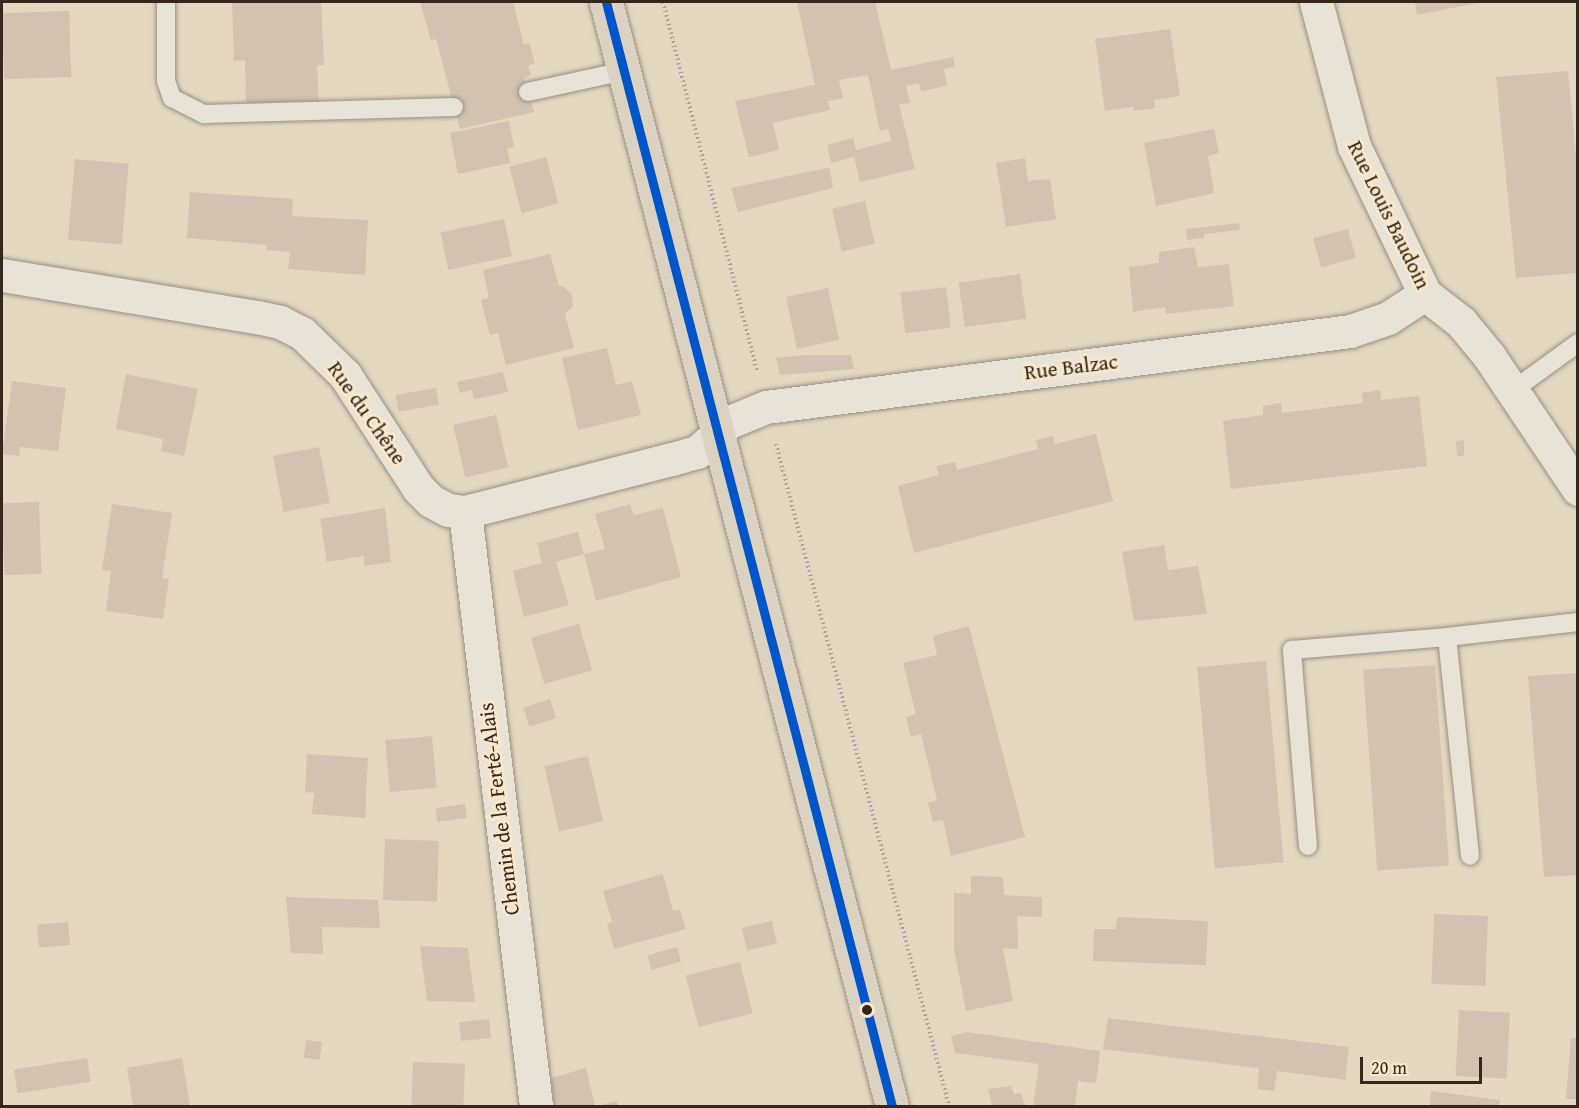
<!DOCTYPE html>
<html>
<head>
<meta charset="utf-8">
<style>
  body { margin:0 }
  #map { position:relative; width:1579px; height:1108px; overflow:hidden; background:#e4d8c1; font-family:"Gentium Book Plus",serif }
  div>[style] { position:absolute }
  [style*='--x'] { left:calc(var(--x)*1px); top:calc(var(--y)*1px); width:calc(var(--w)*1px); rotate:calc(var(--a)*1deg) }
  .building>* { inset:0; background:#d1c2b1; transform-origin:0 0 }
  .path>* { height:4px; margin-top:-2px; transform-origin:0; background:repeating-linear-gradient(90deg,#a8a298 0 1.5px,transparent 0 4.5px) }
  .roads { filter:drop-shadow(0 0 2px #988f81) drop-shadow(0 0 2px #988f81) }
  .service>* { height:18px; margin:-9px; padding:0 9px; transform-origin:9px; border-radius:9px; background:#e8e2d7 }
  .minor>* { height:33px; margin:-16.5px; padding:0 16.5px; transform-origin:16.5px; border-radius:16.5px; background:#e8e2d7 }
  .tertiary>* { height:33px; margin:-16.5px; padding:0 16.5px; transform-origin:16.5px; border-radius:16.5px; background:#e8e2d7 }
  .primary>* { height:33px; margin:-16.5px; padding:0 16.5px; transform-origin:16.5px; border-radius:16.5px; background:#dcd2c2 }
  .bus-1>* { height:9px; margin:-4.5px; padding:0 4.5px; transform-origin:4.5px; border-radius:4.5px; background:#0055c8 }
  .dots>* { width:16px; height:16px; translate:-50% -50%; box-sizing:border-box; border:3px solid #f7e8cd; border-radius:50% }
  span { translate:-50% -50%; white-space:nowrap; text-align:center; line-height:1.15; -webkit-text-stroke:6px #f7e8cd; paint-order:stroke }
  .street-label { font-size:21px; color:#35271b }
  .frame { position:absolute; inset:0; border:3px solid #35271b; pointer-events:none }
  .scale { position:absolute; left:1360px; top:1057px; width:122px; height:27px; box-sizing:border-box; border:3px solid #35271b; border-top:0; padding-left:8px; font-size:18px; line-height:21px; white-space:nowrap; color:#35271b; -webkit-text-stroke:4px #f7e8cd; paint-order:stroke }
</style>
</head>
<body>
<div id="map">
  <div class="building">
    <i style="clip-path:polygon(232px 2px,321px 2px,324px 65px,317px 65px,319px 101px,246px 103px,245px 60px,234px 61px)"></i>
    <i style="clip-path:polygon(420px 2px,513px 2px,524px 45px,529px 43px,535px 63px,528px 66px,531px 75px,524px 78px,534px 112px,460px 129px,436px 39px,431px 40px)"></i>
    <i style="clip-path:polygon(797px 2px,875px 2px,891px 70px,953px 57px,955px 67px,944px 69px,947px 86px,921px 91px,919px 83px,906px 86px,910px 103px,899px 104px,915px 169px,860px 182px,854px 157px,831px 163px,827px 145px,853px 138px,856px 150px,891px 141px,888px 129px,880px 131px,868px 75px,839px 80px,843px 98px,828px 101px,830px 110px,773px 123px,779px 150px,749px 157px,735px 101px,815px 85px)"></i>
    <i style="clip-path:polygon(1415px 2px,1476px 2px,1477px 3px,1417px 15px)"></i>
    <i style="left:69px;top:11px;width:66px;height:67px;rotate:88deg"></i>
    <i style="clip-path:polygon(1170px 29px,1180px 96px,1154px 100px,1155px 108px,1134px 111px,1133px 107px,1105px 111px,1095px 39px)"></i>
    <i style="clip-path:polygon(1568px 71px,1578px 177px,1578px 273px,1516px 278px,1496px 77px)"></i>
    <i style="clip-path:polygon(509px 121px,514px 147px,507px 148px,510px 163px,458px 174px,450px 133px)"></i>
    <i style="clip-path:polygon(1214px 129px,1219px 153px,1208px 156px,1214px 193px,1156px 206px,1144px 143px)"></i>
    <i style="left:546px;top:157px;width:48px;height:38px;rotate:75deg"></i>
    <i style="clip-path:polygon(1025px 158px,1028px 181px,1050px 179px,1056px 219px,1006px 227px,996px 163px)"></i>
    <i style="left:75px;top:159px;width:54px;height:81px;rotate:5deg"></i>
    <i style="clip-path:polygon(827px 168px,830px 169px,833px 188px,738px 212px,731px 188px)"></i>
    <i style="clip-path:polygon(190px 192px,293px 199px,292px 216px,368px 220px,365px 275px,288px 269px,290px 252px,266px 250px,267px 245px,187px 238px)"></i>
    <i style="left:865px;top:201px;width:44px;height:34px;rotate:77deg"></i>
    <i style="left:504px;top:219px;width:38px;height:65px;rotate:78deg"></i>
    <i style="clip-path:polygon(1239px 223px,1240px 230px,1204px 234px,1204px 238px,1187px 240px,1186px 229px)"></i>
    <i style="left:1348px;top:229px;width:30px;height:36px;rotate:75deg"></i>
    <i style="clip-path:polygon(1194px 247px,1198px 267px,1229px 264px,1234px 306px,1166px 314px,1165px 307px,1133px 312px,1129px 267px,1159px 263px,1159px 252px)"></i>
    <i style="clip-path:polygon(550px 254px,559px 286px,564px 287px,572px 295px,573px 306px,565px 314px,574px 348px,506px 365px,498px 333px,490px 335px,481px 300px,489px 298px,483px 270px)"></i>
    <i style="left:1020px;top:274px;width:45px;height:62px;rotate:82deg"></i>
    <i style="left:946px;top:287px;width:41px;height:46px;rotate:83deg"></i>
    <i style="left:828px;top:288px;width:53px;height:43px;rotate:78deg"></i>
    <i style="clip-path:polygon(607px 348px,616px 385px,632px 381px,641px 415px,578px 430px,562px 358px)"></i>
    <i style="clip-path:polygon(804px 355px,851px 355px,854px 369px,780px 375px,776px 358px)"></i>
    <i style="clip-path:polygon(503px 372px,508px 392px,474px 399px,472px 390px,460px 393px,457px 382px)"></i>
    <i style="clip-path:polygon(126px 374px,198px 389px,184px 456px,161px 451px,163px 439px,116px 429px)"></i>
    <i style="clip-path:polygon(12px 381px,66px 388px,58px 451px,20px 447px,19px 456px,2px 454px)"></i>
    <i style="left:436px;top:388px;width:17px;height:41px;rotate:80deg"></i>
    <i style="clip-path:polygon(1380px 390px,1381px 400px,1419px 396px,1427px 466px,1231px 489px,1223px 421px,1263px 415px,1263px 406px,1281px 403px,1282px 413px,1363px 403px,1362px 393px)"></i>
    <i style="left:496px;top:415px;width:54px;height:44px;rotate:77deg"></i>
    <i style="clip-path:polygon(1096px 434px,1113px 501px,914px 553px,898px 486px,939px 475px,936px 466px,955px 462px,957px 470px,1038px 449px,1036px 440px,1053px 436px,1055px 444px)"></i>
    <i style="clip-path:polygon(1464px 440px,1464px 456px,1457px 456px,1456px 441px)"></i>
    <i style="left:319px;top:447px;width:57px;height:47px;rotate:79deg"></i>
    <i style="left:39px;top:502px;width:72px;height:37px;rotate:88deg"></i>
    <i style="clip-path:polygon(112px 504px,172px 513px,162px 578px,169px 579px,163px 619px,106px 611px,111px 571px,102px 570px)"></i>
    <i style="clip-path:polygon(630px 504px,634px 515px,663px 508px,681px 577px,596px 601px,584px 554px,556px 562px,569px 605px,524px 617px,513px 571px,542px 563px,537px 543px,578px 532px,584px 554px,605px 549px,595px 514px)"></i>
    <i style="clip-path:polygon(385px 508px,391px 562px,364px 566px,364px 556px,327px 562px,320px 519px)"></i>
    <i style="clip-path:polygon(1164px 545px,1168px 570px,1198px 566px,1207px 614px,1134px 621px,1122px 552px)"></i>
    <i style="left:579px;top:624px;width:48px;height:50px;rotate:74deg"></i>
    <i style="clip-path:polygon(969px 626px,1025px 837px,951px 856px,943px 820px,933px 822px,928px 803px,937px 800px,921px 734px,911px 737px,906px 717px,916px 714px,903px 663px,937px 655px,933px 636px)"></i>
    <i style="left:1266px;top:661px;width:202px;height:69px;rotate:85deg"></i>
    <i style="left:1435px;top:665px;width:201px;height:72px;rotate:86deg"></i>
    <i style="clip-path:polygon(1578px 673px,1578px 875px,1544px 877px,1528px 676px)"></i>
    <i style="left:550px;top:699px;width:20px;height:28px;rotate:72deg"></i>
    <i style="left:432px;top:736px;width:52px;height:47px;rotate:85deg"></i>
    <i style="clip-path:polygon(307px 754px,368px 758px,365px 818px,312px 814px,314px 793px,305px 792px)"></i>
    <i style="left:588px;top:756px;width:67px;height:45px;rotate:77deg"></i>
    <i style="left:465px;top:804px;width:14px;height:30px;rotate:82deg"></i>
    <i style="left:385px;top:839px;width:54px;height:61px;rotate:2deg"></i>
    <i style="clip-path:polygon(663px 874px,673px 911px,680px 910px,686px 929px,614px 949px,607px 924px,612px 922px,603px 891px)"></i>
    <i style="clip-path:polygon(971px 876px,1003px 877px,1004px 895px,1042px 897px,1042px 917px,1017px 916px,1018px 949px,1003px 948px,1013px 1001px,966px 1011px,954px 949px,954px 893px,971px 894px)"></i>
    <i style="clip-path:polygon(286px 897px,378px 900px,380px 928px,322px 927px,323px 954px,291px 953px)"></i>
    <i style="left:1434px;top:914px;width:54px;height:70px;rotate:2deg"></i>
    <i style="clip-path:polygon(1117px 917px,1208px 921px,1206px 965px,1093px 961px,1094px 929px,1116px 929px)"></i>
    <i style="left:772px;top:921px;width:23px;height:31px;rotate:77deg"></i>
    <i style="left:68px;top:922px;width:23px;height:31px;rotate:85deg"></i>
    <i style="clip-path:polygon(420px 946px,468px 948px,475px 1002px,427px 1001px)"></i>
    <i style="left:677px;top:947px;width:15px;height:31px;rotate:74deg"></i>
    <i style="left:740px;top:962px;width:53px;height:56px;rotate:76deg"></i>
    <i style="left:1459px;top:1010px;width:51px;height:66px;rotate:3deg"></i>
    <i style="clip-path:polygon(1108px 1018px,1349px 1047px,1345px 1080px,1277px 1071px,1274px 1091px,1257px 1089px,1259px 1069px,1257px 1068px,1103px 1049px)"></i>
    <i style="left:489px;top:1019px;width:19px;height:30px;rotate:84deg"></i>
    <i style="clip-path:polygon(967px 1032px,1100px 1051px,1096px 1083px,1078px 1081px,1075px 1106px,1033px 1106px,1039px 1064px,955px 1053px,951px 1036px)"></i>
    <i style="clip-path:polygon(1571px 1038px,1578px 1038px,1578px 1099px,1566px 1099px)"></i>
    <i style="left:306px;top:1040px;width:16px;height:18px;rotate:7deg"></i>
    <i style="left:87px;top:1058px;width:24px;height:74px;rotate:81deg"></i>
    <i style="clip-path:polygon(182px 1058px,190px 1106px,133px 1106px,127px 1068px)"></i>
    <i style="left:413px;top:1062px;width:52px;height:44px;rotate:2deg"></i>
    <i style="clip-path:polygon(586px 1068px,595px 1106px,554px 1106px,551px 1078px)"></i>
    <i style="clip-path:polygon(1011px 1086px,1014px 1094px,1021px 1093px,1025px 1105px,992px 1106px,988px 1089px)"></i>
    <i style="clip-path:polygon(1431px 1091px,1500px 1100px,1499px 1106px,1430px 1106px)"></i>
    <i style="clip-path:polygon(617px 1101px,618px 1106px,597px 1106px)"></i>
  </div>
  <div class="path">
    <i style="--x:663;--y:2;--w:380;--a:75.7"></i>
    <i style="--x:776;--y:444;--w:684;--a:75.35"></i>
  </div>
  <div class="roads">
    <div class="service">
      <i style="--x:166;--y:2;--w:79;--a:90"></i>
      <i style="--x:166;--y:81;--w:18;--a:71"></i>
      <i style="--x:172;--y:98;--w:36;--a:27"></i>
      <i style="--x:204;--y:114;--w:250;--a:-1.6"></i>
      <i style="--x:528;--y:92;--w:98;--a:-12.3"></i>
      <i style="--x:1512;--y:391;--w:82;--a:-36"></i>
      <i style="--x:1447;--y:637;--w:220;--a:84"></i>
      <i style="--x:1308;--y:846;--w:197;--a:-94.7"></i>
      <i style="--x:1292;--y:650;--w:156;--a:-4.8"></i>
      <i style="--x:1447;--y:637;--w:132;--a:-6.5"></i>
    </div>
    <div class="minor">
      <i style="--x:1316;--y:2;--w:149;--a:75.2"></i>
      <i style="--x:1354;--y:146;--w:164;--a:64.4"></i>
      <i style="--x:1425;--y:294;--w:46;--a:37.9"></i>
      <i style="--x:1461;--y:322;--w:44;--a:50.5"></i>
      <i style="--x:1489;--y:356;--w:160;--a:56.2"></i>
      <i style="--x:718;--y:434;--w:14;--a:-51"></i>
      <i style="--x:727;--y:423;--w:42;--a:-22.3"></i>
      <i style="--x:766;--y:407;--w:589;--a:-7.41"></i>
      <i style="--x:1350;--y:331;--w:40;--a:-18.9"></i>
      <i style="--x:1388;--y:318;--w:44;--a:-33"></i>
      <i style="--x:465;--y:512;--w:598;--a:83.18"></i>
    </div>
    <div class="tertiary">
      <i style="--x:2;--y:275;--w:258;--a:9.4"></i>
      <i style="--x:257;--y:317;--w:24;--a:12"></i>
      <i style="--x:280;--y:322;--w:25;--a:27"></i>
      <i style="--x:302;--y:333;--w:60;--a:44.3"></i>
      <i style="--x:345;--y:375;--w:135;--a:57.1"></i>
      <i style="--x:418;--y:488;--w:18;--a:45"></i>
      <i style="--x:431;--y:501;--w:19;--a:28"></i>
      <i style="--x:448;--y:510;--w:17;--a:7"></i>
      <i style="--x:465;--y:512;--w:214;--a:-14.4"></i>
      <i style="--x:672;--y:459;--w:26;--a:-16"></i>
      <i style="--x:697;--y:452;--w:28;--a:-41"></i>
    </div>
    <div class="primary">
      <i style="--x:606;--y:2;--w:1140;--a:75.48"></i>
    </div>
  </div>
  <div class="bus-1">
    <i style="--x:606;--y:2;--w:1140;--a:75.48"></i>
  </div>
  <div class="dots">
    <i style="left:867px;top:1010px;background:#35271b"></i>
  </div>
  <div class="street-label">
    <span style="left:1389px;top:215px;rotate:64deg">Rue Louis Baudoin</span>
    <span style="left:1071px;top:367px;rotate:-7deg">Rue Balzac</span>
    <span style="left:367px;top:413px;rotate:55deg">Rue du Chêne</span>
    <span style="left:499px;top:809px;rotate:-97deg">Chemin de la Ferté-Alais</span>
  </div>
  <div class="frame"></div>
  <div class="scale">20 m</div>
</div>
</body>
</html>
